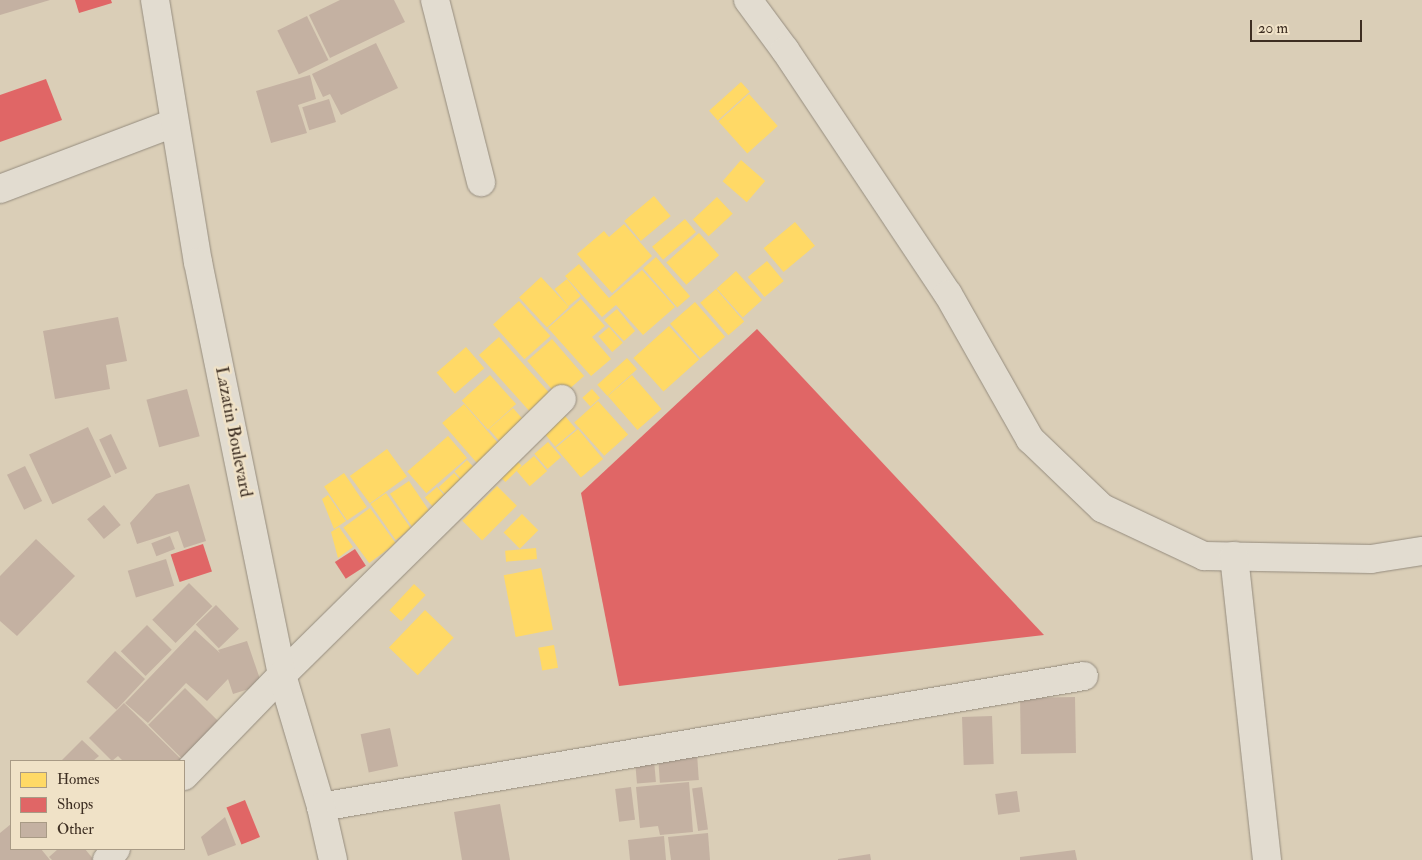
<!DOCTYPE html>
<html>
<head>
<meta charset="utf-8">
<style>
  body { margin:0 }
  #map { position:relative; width:1422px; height:860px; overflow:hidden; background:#daceb7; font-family:"IM FELL Double Pica",serif }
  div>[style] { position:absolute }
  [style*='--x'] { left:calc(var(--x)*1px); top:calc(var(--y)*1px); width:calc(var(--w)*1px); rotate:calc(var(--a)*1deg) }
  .homes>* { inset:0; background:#ffd966; transform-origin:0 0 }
  .shops>* { inset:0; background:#e06666; transform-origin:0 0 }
  .building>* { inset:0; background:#c4b1a2; transform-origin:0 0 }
  .roads { filter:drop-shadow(0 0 1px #958c7e) drop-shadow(0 0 1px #958c7e) }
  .street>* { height:28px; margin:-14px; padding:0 14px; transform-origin:14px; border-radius:14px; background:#e2dcd0 }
  .secondary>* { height:28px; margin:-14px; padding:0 14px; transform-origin:14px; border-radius:14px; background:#e2dcd0 }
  span { translate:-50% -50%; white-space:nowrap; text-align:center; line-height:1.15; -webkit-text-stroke:5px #f0e2c7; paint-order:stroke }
  .street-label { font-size:18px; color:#3d2e22 }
  .legend { position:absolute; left:10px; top:760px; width:175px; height:90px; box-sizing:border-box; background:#f0e2c7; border:1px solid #a89a85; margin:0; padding:6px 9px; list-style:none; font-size:15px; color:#3d2e22 }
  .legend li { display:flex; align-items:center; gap:10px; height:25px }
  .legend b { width:25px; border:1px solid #a89a85 }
  .scale { position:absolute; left:1250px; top:20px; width:112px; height:22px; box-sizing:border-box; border:2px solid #3d2e22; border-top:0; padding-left:6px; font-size:15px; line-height:18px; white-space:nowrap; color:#3d2e22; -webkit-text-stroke:4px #f0e2c7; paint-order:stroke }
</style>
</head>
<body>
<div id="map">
  <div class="homes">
    <i style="left:741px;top:82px;width:13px;height:43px;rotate:48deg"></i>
    <i style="left:749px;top:94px;width:43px;height:41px;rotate:48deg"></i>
    <i style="left:741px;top:160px;width:32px;height:28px;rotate:41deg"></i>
    <i style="left:654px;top:196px;width:26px;height:39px;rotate:50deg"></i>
    <i style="left:717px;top:197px;width:23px;height:33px;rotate:47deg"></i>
    <i style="left:685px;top:219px;width:17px;height:43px;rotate:50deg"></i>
    <i style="left:795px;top:222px;width:31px;height:41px;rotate:50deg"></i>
    <i style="clip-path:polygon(624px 224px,652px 256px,612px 293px,577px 254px,604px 231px,609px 237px)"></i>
    <i style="left:699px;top:233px;width:30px;height:44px;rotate:48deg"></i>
    <i style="left:656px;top:257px;width:52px;height:17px;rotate:49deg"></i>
    <i style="left:767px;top:261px;width:26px;height:25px;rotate:50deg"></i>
    <i style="clip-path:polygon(579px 264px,609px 298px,642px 270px,675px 307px,643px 335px,616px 305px,602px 317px,565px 276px)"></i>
    <i style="left:736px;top:271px;width:39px;height:26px;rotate:48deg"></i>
    <i style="left:541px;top:277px;width:41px;height:30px;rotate:47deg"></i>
    <i style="left:567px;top:279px;width:22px;height:16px;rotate:51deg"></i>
    <i style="left:716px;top:289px;width:43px;height:21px;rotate:49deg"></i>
    <i style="clip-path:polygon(581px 299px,605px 326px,592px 337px,611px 359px,591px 376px,548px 328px)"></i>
    <i style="left:519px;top:301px;width:47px;height:35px;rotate:48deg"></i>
    <i style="left:695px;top:302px;width:46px;height:33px;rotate:49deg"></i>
    <i style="clip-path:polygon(617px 309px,635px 331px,624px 341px,604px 320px)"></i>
    <i style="left:669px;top:326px;width:45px;height:48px;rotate:48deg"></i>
    <i style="left:609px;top:327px;width:21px;height:14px;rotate:49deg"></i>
    <i style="left:499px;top:337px;width:75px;height:27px;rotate:48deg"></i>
    <i style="left:552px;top:339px;width:49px;height:33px;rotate:49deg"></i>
    <i style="left:466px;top:347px;width:28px;height:39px;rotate:49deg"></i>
    <i style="left:627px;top:358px;width:15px;height:40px;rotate:48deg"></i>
    <i style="left:490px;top:375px;width:39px;height:38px;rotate:48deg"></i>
    <i style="left:632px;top:375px;width:45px;height:32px;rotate:49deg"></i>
    <i style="left:592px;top:389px;width:12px;height:13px;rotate:48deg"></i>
    <i style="left:598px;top:401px;width:45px;height:32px;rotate:48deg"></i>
    <i style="left:464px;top:404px;width:60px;height:29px;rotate:49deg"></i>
    <i style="left:513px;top:408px;width:23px;height:32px;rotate:49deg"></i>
    <i style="left:565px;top:416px;width:17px;height:27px;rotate:50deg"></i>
    <i style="left:578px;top:429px;width:39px;height:29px;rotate:50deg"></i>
    <i style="left:448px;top:436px;width:29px;height:54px;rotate:49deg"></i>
    <i style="left:548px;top:442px;width:20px;height:18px;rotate:49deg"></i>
    <i style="left:387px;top:449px;width:34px;height:46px;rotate:54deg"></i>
    <i style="left:509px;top:453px;width:18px;height:23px;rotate:45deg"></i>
    <i style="left:534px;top:456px;width:20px;height:23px;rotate:49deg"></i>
    <i style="left:467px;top:460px;width:19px;height:17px;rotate:47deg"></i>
    <i style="left:344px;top:473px;width:41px;height:24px;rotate:56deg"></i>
    <i style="left:454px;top:473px;width:18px;height:21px;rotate:47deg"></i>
    <i style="left:409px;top:481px;width:41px;height:23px;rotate:56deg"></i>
    <i style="left:497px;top:486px;width:28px;height:49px;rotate:45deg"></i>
    <i style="left:437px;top:487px;width:20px;height:16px;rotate:49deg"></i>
    <i style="left:386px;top:493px;width:44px;height:19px;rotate:55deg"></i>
    <i style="clip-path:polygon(328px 495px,346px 521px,334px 529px,322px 499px)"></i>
    <i style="left:370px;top:508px;width:44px;height:33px;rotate:54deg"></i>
    <i style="left:522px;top:514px;width:23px;height:26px;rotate:45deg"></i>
    <i style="clip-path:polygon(339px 527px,353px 547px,338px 558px,331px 532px)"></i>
    <i style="left:536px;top:548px;width:11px;height:31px;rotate:85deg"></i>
    <i style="left:541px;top:568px;width:63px;height:38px;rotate:79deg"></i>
    <i style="left:414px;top:584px;width:16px;height:36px;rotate:43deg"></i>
    <i style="left:425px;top:610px;width:40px;height:52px;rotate:44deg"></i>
    <i style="left:554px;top:645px;width:23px;height:16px;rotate:80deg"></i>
  </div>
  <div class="shops">
    <i style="clip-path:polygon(75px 0,111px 0,112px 3px,79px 13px)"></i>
    <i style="clip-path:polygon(46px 79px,62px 120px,0 142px,0 95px)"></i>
    <i style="clip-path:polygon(757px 329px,1044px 635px,619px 686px,581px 493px)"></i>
    <i style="left:203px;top:544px;width:29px;height:34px;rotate:72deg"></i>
    <i style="left:355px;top:549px;width:20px;height:24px;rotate:57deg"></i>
    <i style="left:245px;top:800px;width:40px;height:20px;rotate:68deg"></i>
  </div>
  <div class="building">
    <i style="clip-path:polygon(0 0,50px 0,0 15px)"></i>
    <i style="clip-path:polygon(340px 0,394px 0,405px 22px,330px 58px,309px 15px)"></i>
    <i style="left:307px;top:16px;width:49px;height:33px;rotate:64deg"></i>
    <i style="clip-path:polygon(376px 43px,398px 88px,341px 115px,330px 94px,323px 97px,312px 74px)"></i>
    <i style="clip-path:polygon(310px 75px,316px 99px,298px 105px,307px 133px,271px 143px,256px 91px)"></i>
    <i style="left:329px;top:99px;width:24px;height:28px;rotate:73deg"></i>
    <i style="clip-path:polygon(118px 317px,127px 361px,106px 365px,110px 389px,55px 399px,43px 331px)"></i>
    <i style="left:187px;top:389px;width:49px;height:42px;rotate:75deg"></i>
    <i style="left:88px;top:427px;width:55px;height:65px;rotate:65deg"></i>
    <i style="left:111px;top:434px;width:38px;height:13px;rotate:65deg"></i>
    <i style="left:25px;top:466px;width:39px;height:20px;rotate:64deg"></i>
    <i style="clip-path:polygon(189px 484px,206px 541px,184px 548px,178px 531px,137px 544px,130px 523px,156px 494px)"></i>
    <i style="left:104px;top:505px;width:26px;height:22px;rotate:50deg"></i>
    <i style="left:170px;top:536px;width:14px;height:20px;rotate:69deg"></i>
    <i style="clip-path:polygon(36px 539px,75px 576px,17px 636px,0 621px,0 576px)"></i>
    <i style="left:166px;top:559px;width:28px;height:40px;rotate:73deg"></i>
    <i style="left:189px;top:583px;width:33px;height:52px;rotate:45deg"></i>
    <i style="left:216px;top:605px;width:33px;height:28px;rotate:46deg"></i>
    <i style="left:147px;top:625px;width:35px;height:37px;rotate:45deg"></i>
    <i style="clip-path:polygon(195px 630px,220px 653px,218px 650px,247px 641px,262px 685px,233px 694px,228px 679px,207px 701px,186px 683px,148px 723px,125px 703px)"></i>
    <i style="left:115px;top:651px;width:41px;height:42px;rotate:43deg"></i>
    <i style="left:185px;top:688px;width:51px;height:52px;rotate:45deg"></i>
    <i style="left:1075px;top:697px;width:56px;height:55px;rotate:89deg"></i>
    <i style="clip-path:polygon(124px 703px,183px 761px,123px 761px,118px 756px,112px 761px,89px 738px)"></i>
    <i style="left:992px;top:716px;width:48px;height:30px;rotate:88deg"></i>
    <i style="left:390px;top:728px;width:39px;height:30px;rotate:78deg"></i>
    <i style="clip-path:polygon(82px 740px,99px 756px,93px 761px,61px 761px)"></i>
    <i style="left:697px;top:754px;width:26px;height:39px;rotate:86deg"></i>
    <i style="left:654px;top:760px;width:22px;height:19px;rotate:85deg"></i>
    <i style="clip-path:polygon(689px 782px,693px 832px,660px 835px,658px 826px,640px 828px,636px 787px)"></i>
    <i style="left:631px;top:787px;width:33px;height:16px;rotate:83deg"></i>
    <i style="left:702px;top:787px;width:43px;height:10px;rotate:82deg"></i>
    <i style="left:1017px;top:791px;width:21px;height:22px;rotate:82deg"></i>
    <i style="clip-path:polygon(500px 804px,510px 860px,462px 860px,454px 812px)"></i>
    <i style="clip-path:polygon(225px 817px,236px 845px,208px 856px,201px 837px)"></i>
    <i style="clip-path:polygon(11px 824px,11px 849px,41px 849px,50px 860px,0 860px,0 833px)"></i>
    <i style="clip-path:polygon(708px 833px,710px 860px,671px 860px,668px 837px)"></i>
    <i style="clip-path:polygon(664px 836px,666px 860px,630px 860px,628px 840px)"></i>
    <i style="clip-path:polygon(58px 849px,85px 849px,94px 860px,52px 860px,49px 857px)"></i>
    <i style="clip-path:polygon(1075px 850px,1077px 860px,1020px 860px,1020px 857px)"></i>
    <i style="clip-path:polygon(870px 854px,871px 860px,838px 860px,838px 859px)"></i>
  </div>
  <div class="roads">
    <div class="street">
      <i style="--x:435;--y:0;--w:188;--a:75.8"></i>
      <i style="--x:748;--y:0;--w:62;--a:53.5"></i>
      <i style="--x:785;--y:50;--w:293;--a:56.3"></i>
      <i style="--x:948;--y:294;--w:167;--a:60.5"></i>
      <i style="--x:1030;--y:439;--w:100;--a:43.8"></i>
      <i style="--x:1102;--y:508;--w:113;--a:25.2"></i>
      <i style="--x:1204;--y:556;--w:167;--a:1"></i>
      <i style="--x:1371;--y:559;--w:52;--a:-8.9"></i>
      <i style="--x:0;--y:189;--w:186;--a:-20.8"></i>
      <i style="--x:1234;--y:556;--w:306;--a:83.8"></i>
      <i style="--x:184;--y:776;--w:141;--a:-45.9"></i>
      <i style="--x:282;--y:675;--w:393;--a:-44.6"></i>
      <i style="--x:321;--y:807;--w:774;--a:-9.74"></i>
      <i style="--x:107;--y:860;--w:14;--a:-51"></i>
    </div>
    <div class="secondary">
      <i style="--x:155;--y:0;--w:266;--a:80.7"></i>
      <i style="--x:198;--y:262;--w:421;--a:78.5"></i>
      <i style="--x:282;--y:675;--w:138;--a:73.5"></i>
      <i style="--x:321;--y:807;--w:54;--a:77.2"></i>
    </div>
  </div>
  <div class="street-label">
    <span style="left:233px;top:432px;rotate:79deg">Lazatin Boulevard</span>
  </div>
  <ul class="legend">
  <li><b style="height:14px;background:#ffd966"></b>Homes</li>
  <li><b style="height:14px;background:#e06666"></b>Shops</li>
  <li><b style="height:14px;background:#c4b1a2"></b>Other</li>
  </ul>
  <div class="scale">20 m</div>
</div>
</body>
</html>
